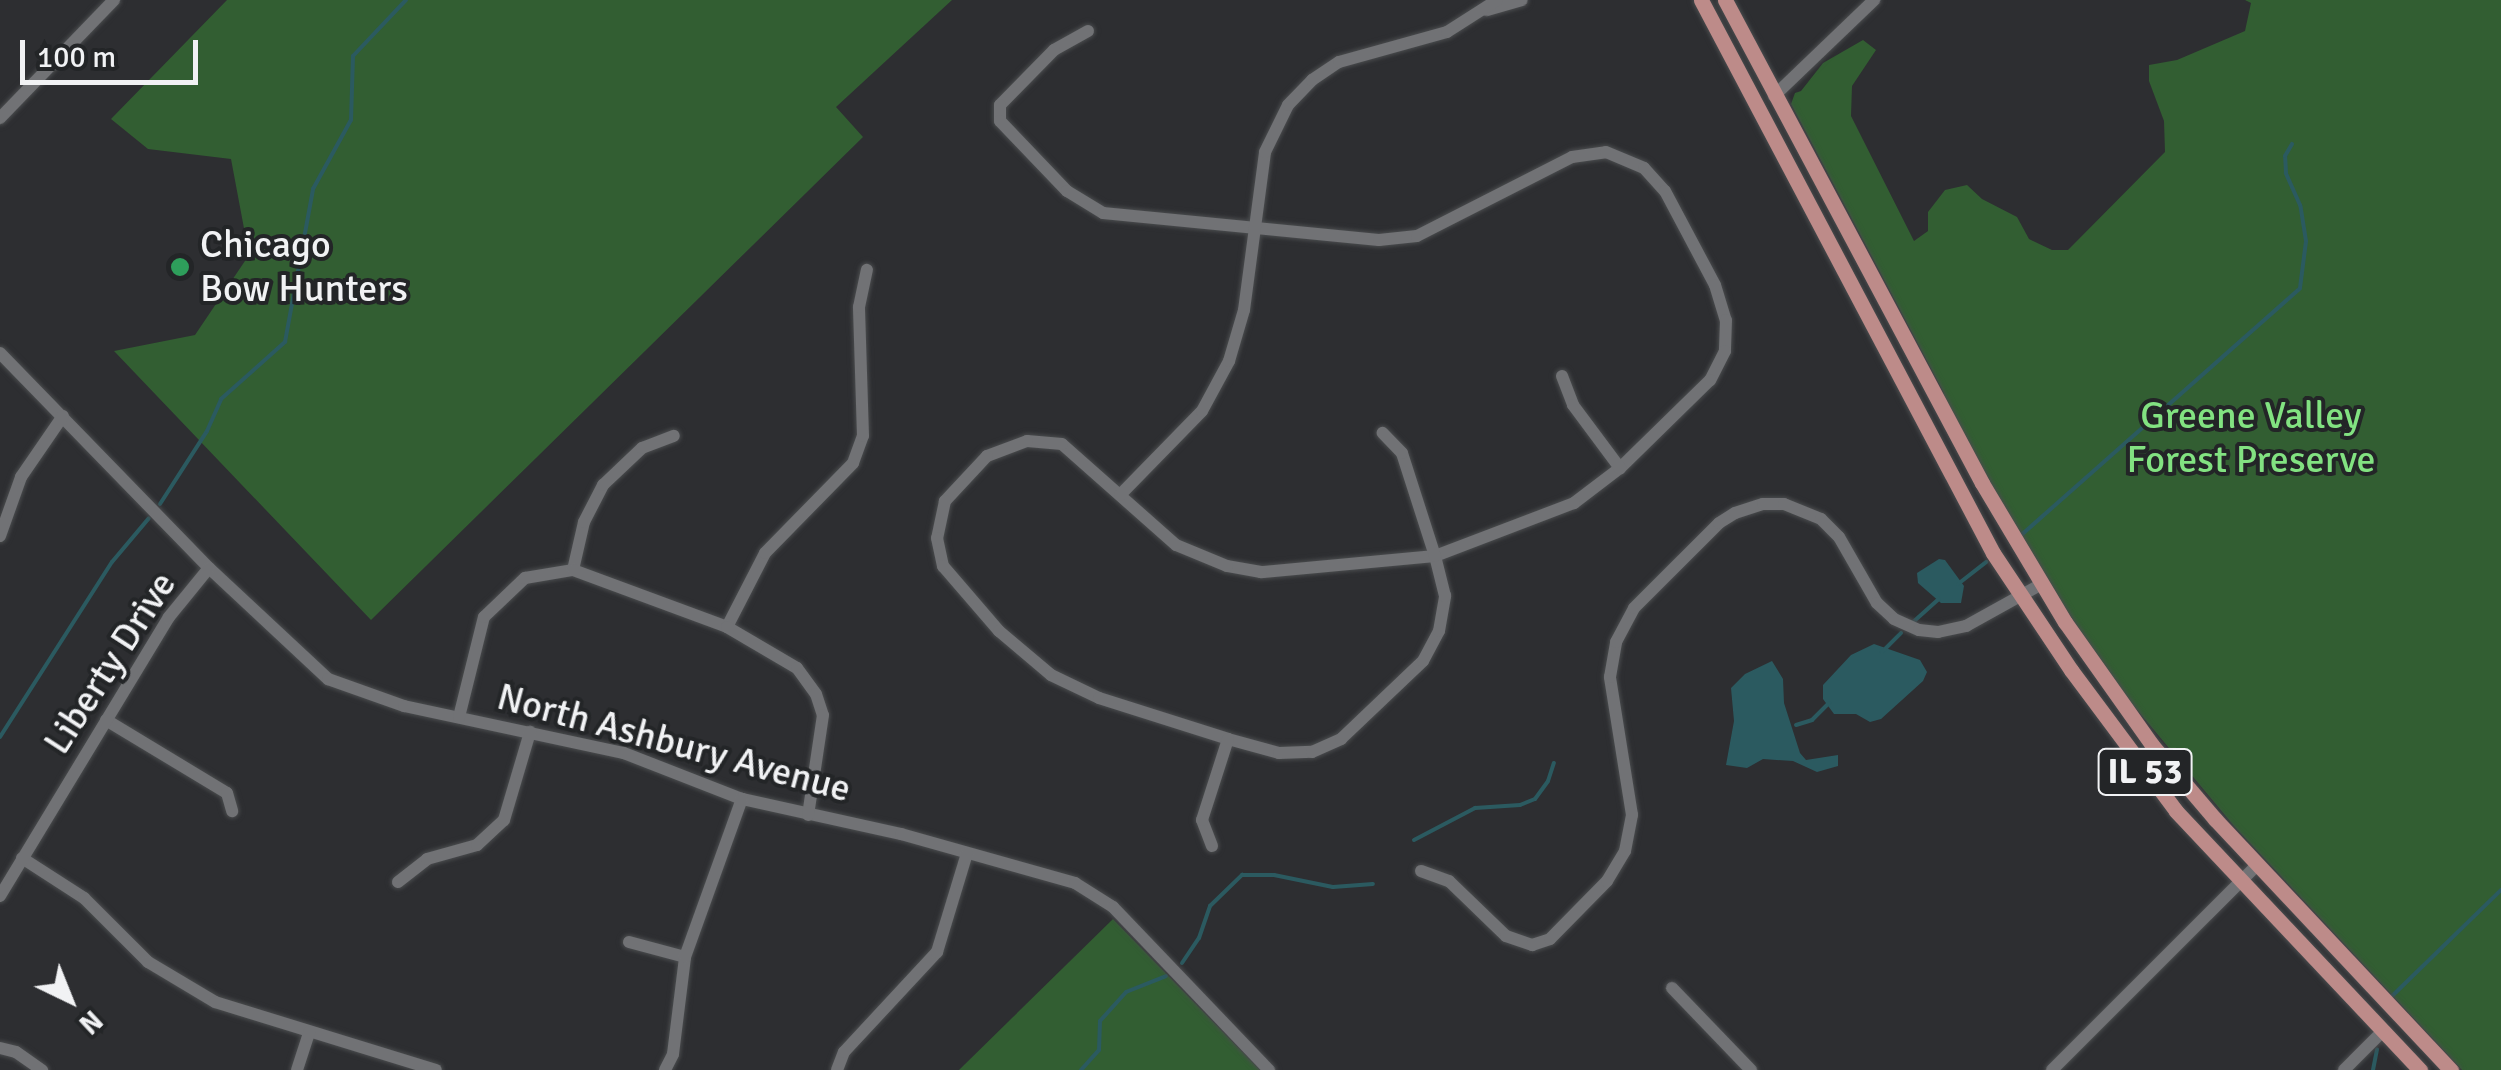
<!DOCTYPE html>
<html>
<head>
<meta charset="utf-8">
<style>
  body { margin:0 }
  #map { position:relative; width:2501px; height:1070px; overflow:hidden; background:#2d2e31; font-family:Signika,sans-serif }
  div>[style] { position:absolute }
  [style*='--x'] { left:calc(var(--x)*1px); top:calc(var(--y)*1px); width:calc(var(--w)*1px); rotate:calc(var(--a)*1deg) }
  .green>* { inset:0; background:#325e32 }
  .water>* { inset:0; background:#2b5a60 }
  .stream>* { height:4px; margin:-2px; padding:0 2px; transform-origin:2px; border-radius:2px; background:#2b5a60 }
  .roads { filter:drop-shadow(0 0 2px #4a4c4e) drop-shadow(0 0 2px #4a4c4e) }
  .minor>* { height:12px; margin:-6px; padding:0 6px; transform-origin:6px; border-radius:6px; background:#717275 }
  .major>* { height:15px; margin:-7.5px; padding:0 7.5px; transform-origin:7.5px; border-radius:7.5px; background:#bd8b89 }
  .dots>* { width:28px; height:28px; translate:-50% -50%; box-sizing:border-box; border:5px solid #232527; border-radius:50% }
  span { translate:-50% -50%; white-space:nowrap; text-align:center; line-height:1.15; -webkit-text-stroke:8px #232527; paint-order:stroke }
  .shield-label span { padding:2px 8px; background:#232527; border:2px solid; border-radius:8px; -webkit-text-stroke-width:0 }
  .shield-label { font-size:35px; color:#f1f2f4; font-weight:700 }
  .poi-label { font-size:38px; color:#f1f2f4 }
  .left { translate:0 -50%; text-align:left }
  .park-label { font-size:38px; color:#82e281 }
  .street-label { font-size:38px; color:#f1f2f4 }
  .north { position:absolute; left:20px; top:950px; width:100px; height:100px; -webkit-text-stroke:8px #232527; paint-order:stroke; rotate:137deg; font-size:28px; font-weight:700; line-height:40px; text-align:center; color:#f1f2f4 }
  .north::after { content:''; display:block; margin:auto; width:35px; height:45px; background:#f1f2f4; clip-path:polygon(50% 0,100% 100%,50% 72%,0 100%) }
  .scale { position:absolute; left:20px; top:40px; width:178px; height:45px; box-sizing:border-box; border:5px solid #f1f2f4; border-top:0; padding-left:12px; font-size:30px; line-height:35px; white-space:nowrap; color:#f1f2f4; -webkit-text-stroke:8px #232527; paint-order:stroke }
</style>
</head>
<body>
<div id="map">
  <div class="green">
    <i style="clip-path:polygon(227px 0,952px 0,836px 107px,863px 137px,371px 620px,114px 351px,195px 335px,249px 255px,231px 159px,148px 149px,111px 119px)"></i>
    <i style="clip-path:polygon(2245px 0,2501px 0,2501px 1070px,2462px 1070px,2234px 826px,2113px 681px,2027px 550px,1940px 397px,1944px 393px,1791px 104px,1795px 93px,1801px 91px,1823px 63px,1863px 40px,1876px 50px,1852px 86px,1851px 116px,1914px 241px,1928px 231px,1928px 212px,1945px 190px,1967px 185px,1982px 199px,2017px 217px,2029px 239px,2052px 250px,2068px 250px,2165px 152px,2164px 121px,2149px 81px,2149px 65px,2177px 60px,2245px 31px,2251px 3px)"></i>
    <i style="clip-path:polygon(1113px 919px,1260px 1070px,959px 1070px)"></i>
  </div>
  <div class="water">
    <i style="clip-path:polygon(1939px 559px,1945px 560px,1964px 586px,1961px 603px,1941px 603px,1918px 583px,1917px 573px)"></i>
    <i style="clip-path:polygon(1874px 644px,1920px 660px,1927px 672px,1923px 681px,1881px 719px,1870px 722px,1856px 714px,1834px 714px,1823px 699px,1823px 685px,1851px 655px)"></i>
    <i style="clip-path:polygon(1772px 661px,1783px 679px,1784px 703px,1800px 753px,1806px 760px,1838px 755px,1838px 766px,1817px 772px,1793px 761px,1763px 759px,1747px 768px,1726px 765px,1734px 721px,1731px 688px,1745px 674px)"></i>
  </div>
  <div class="stream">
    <i style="--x:160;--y:504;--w:87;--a:-57.2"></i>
    <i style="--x:207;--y:431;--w:35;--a:-66"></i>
    <i style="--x:221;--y:399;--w:86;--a:-41.7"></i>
    <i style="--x:285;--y:342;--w:156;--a:-79.6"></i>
    <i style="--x:313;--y:189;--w:79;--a:-61.2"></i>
    <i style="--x:351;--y:120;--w:64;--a:-88.2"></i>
    <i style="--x:353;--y:56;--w:77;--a:-46.6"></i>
    <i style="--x:2019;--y:537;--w:375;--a:-41.5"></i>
    <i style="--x:2300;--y:288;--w:47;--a:-82.7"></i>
    <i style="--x:2306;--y:241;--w:36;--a:-99"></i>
    <i style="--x:2300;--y:205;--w:35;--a:-114"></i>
    <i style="--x:2286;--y:173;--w:17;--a:-93"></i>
    <i style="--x:2285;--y:156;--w:14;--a:-60"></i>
    <i style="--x:1958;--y:584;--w:36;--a:-38"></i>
    <i style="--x:1912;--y:623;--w:36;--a:-42"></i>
    <i style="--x:1882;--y:652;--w:27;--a:-45"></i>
    <i style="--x:1796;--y:725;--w:17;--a:-17"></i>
    <i style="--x:1812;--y:720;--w:24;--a:-45"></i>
    <i style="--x:0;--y:737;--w:208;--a:-57.4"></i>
    <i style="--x:112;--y:562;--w:57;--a:-49.9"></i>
    <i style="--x:1414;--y:840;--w:69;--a:-27.7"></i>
    <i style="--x:1475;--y:808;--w:45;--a:-3.8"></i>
    <i style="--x:1520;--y:805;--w:16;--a:-22"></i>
    <i style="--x:1535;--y:799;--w:22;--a:-54"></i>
    <i style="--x:1548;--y:781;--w:19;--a:-72"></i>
    <i style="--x:1182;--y:963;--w:30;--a:-56"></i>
    <i style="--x:1199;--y:938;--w:34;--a:-71"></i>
    <i style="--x:1210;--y:906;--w:45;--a:-44.1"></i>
    <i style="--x:1242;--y:875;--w:32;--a:0"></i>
    <i style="--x:1274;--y:875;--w:60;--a:11.5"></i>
    <i style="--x:1333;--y:887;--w:40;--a:-4.3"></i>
    <i style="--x:2390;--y:998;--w:155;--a:-44.2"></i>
    <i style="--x:1081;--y:1070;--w:27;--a:-48"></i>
    <i style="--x:1099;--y:1050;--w:29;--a:-88"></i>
    <i style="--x:1100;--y:1021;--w:39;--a:-48"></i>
    <i style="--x:1126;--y:992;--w:43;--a:-21.8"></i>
    <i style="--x:2373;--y:1070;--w:21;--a:-79"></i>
  </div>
  <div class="roads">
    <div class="minor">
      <i style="--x:1487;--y:10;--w:36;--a:-16"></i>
      <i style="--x:1088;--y:31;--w:39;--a:151"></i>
      <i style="--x:1054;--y:50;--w:77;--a:134.5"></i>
      <i style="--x:1000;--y:105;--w:16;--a:90"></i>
      <i style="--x:1000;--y:121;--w:97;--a:46.3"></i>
      <i style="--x:1067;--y:191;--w:42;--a:31.4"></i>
      <i style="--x:1103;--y:213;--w:277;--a:5.6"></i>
      <i style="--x:1379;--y:240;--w:38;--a:-6"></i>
      <i style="--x:1417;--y:236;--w:174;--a:-27"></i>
      <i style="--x:1572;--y:157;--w:34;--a:-8"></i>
      <i style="--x:1606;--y:152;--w:41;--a:22.8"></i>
      <i style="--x:1644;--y:168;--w:31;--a:48"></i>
      <i style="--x:1665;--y:191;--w:106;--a:62"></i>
      <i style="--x:1715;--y:285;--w:37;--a:73"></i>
      <i style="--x:1726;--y:320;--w:31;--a:92"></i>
      <i style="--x:1725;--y:351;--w:33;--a:117"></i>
      <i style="--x:1710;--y:380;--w:126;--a:135.6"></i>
      <i style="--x:1620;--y:468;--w:58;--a:142.7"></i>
      <i style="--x:1574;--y:503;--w:149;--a:159.1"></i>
      <i style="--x:1435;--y:556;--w:175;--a:174.7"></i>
      <i style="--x:1261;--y:572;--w:35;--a:-170"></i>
      <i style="--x:1227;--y:566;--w:55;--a:-157.6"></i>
      <i style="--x:1176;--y:545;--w:152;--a:-138.5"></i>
      <i style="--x:1062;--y:444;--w:35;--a:-175"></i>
      <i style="--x:1027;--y:441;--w:43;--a:159.4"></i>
      <i style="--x:987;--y:456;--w:62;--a:133"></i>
      <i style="--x:945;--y:501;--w:38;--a:102"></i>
      <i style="--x:937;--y:538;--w:29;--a:78"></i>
      <i style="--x:943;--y:566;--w:86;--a:49.3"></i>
      <i style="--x:999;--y:631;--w:68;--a:40.2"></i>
      <i style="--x:1051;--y:675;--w:53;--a:25.6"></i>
      <i style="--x:1099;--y:698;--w:135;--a:17.6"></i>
      <i style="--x:1228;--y:739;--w:53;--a:15.4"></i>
      <i style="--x:1279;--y:753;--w:33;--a:-2"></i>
      <i style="--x:1312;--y:752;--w:32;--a:-24"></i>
      <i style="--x:1341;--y:739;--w:113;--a:-43.6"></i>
      <i style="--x:1423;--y:661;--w:34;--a:-62"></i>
      <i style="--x:1439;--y:631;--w:36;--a:-80"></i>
      <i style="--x:1445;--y:596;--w:41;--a:-104"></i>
      <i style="--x:1435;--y:556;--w:108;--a:-107.8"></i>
      <i style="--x:1402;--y:453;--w:28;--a:-134"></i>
      <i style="--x:1774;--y:96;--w:139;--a:-43.8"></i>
      <i style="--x:0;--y:118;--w:164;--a:-46"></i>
      <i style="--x:0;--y:353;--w:300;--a:45.8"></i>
      <i style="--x:209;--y:568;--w:163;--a:43"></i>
      <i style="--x:328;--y:679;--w:81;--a:19.6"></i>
      <i style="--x:404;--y:706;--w:225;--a:12.1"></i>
      <i style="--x:624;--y:753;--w:127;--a:21.3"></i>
      <i style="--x:742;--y:799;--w:163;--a:12.4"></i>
      <i style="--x:901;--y:834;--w:181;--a:15.7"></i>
      <i style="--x:1075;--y:883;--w:45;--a:32.3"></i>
      <i style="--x:1113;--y:907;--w:226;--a:46.3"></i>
      <i style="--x:1562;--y:376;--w:31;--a:69"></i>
      <i style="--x:1573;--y:405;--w:79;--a:53.3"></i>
      <i style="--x:1120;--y:495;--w:117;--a:-45.7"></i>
      <i style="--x:1202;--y:411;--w:57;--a:-61.6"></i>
      <i style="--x:1229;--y:361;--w:53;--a:-73.6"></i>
      <i style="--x:1244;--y:310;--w:159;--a:-82.4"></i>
      <i style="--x:1265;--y:152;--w:52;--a:-63.9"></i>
      <i style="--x:1288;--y:105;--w:35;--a:-46"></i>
      <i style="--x:1312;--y:80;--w:32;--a:-34"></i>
      <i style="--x:1339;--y:62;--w:112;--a:-15.5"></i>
      <i style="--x:1447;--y:32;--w:59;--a:-32.6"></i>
      <i style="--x:0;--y:536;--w:63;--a:-70.4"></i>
      <i style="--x:21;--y:477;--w:74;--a:-55.5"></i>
      <i style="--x:573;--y:570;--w:49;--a:-77.1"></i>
      <i style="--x:584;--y:522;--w:42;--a:-62.8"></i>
      <i style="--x:603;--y:485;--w:54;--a:-43.5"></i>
      <i style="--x:642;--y:448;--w:34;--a:-21"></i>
      <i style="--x:727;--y:627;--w:83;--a:-62.8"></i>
      <i style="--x:765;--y:553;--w:126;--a:-45.6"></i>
      <i style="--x:853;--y:463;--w:29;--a:-70"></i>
      <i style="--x:863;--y:436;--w:129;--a:-91.8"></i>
      <i style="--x:859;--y:307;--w:38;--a:-78"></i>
      <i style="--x:459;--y:717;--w:103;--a:-76"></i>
      <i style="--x:484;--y:617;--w:57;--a:-43.6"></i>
      <i style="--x:525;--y:578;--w:49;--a:-9.5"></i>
      <i style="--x:573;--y:570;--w:164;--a:20.3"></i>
      <i style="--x:727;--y:627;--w:81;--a:30.4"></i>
      <i style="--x:797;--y:668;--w:32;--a:54"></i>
      <i style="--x:816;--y:694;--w:22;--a:72"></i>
      <i style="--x:823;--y:715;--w:101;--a:98.5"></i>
      <i style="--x:106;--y:720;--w:141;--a:31.1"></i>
      <i style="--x:227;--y:793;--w:19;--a:74"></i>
      <i style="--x:1212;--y:846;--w:28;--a:-111"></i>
      <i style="--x:1202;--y:820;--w:85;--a:-72.2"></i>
      <i style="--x:22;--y:858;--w:74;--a:32.8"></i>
      <i style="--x:84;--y:898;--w:91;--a:45"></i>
      <i style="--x:148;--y:962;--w:78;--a:30.8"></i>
      <i style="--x:215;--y:1002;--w:231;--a:17.1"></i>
      <i style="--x:1421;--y:871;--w:30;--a:20"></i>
      <i style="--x:1449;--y:881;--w:79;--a:44"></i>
      <i style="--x:1506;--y:936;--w:28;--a:19"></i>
      <i style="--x:1532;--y:945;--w:19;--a:-18"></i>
      <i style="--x:1550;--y:939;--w:81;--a:-45.5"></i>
      <i style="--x:1607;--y:881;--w:35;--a:-59"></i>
      <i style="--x:1625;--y:851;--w:37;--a:-79"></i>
      <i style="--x:1632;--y:815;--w:140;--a:-99.1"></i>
      <i style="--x:1610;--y:677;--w:36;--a:-80"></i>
      <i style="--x:1616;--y:642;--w:38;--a:-62"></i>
      <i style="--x:1634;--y:608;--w:120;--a:-45"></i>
      <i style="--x:1719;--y:523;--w:19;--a:-32"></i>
      <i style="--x:1735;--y:513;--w:29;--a:-18"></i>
      <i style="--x:1763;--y:504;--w:21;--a:0"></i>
      <i style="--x:1784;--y:504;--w:40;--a:22"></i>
      <i style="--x:1821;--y:519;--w:25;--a:45"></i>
      <i style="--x:1839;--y:537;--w:76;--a:60.1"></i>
      <i style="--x:1877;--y:603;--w:23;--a:43"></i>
      <i style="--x:1894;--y:619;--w:27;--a:24"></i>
      <i style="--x:1919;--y:630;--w:19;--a:6"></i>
      <i style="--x:1938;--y:632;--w:29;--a:-12"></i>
      <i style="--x:1966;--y:626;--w:85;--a:-29"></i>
      <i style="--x:398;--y:882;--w:37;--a:-38"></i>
      <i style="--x:427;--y:859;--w:52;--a:-15.6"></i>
      <i style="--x:477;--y:845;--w:37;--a:-43"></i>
      <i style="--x:504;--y:820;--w:92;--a:-73.5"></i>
      <i style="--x:0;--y:896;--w:326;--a:-58.8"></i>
      <i style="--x:169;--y:617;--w:63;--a:-50.8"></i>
      <i style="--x:629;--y:942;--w:58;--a:15"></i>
      <i style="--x:1672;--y:988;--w:114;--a:46.1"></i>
      <i style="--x:0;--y:1048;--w:16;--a:14"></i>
      <i style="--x:16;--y:1052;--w:32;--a:35"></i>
      <i style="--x:297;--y:1070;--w:40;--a:-72"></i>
      <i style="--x:665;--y:1070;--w:18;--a:-63"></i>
      <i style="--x:673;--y:1054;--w:98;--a:-82.9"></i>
      <i style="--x:685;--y:957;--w:168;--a:-70.2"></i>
      <i style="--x:837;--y:1070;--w:19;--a:-69"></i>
      <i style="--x:844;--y:1052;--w:137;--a:-47.1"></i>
      <i style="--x:937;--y:952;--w:103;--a:-73.1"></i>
      <i style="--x:2052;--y:1070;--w:290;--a:-45"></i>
      <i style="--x:2344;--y:1070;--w:55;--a:-45"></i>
    </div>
    <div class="major">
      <i style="--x:1701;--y:0;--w:625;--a:62.16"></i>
      <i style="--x:1993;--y:553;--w:141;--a:56.3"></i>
      <i style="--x:2071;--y:670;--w:176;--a:53.3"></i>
      <i style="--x:2176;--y:811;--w:356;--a:46.7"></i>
      <i style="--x:1725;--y:0;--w:547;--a:61.98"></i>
      <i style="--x:1982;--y:483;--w:162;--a:59.2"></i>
      <i style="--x:2065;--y:622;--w:151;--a:54.7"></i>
      <i style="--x:2152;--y:745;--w:97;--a:49.6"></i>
      <i style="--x:2215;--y:819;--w:345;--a:46.8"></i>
    </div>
  </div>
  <div class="dots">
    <i style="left:180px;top:267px;background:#2e9e5b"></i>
  </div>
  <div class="shield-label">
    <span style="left:2145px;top:772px">IL 53</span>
  </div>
  <div class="poi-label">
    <span class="left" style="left:200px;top:267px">Chicago<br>Bow Hunters</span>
  </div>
  <div class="park-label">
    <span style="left:2251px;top:438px">Greene Valley<br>Forest Preserve</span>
  </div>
  <div class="street-label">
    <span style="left:110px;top:663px;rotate:-57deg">Liberty Drive</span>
    <span style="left:674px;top:743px;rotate:15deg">North Ashbury Avenue</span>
  </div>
  <div class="north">N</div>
  <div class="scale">100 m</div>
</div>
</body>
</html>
